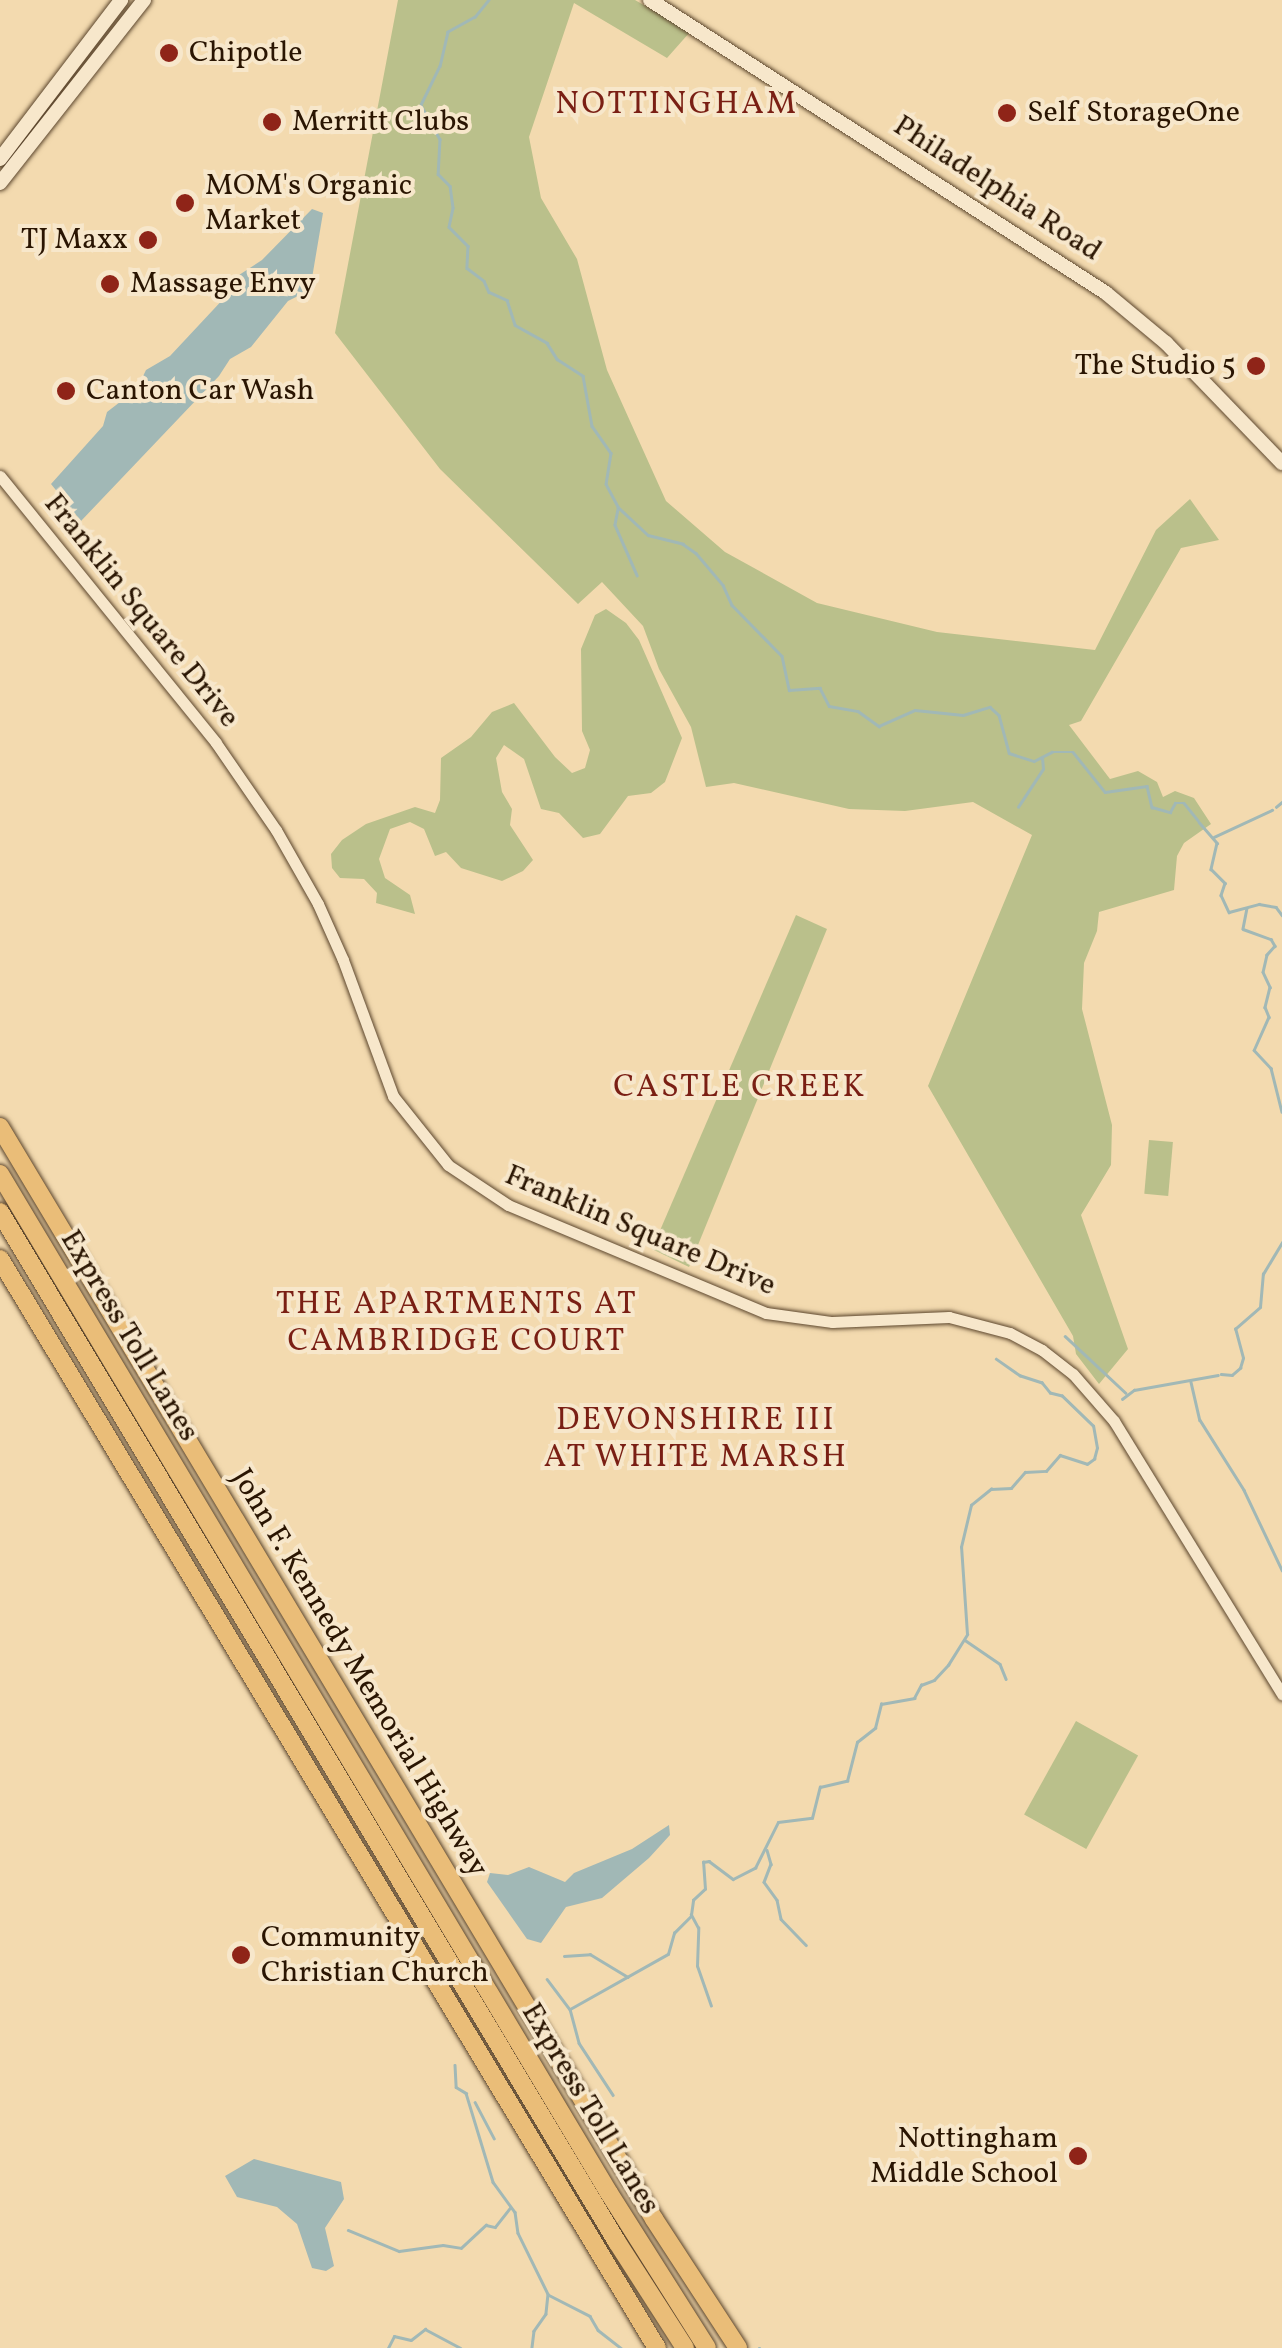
<!DOCTYPE html>
<html>
<head>
<meta charset="utf-8">
<style>
  body { margin:0 }
  #map { position:relative; width:1282px; height:2348px; overflow:hidden; background:#f3daaf; font-family:Vollkorn,serif }
  div>[style] { position:absolute }
  [style*='--x'] { left:calc(var(--x)*1px); top:calc(var(--y)*1px); width:calc(var(--w)*1px); rotate:calc(var(--a)*1deg) }
  .green>* { inset:0; background:#bac08b; transform-origin:0 0 }
  .water>* { inset:0; background:#a1b8b6 }
  .stream>* { height:2.5px; margin:-1.25px; padding:0 1.25px; transform-origin:1.25px; border-radius:1.25px; background:#a1b8b6 }
  .roads { filter:drop-shadow(0 0 2px #5c462d) drop-shadow(0 0 2px #5c462d) }
  .tertiary>* { height:11px; margin:-5.5px; padding:0 5.5px; transform-origin:5.5px; border-radius:5.5px; background:#f7e7cb }
  .secondary>* { height:14px; margin:-7px; padding:0 7px; transform-origin:7px; border-radius:7px; background:#f7e7cb }
  .motorway>* { height:18px; margin:-9px; padding:0 9px; transform-origin:9px; border-radius:9px; background:#eabd78 }
  .dots>* { width:28px; height:28px; translate:-50% -50%; box-sizing:border-box; border:5px solid #f7e7cb; border-radius:50% }
  span { translate:-50% -50%; white-space:nowrap; text-align:center; line-height:1.15; -webkit-text-stroke:8px #f7e7cb; paint-order:stroke }
  .poi-label { font-size:30px; color:#2a1502 }
  .left { translate:0 -50%; text-align:left }
  .right { translate:-100% -50%; text-align:right }
  .street-label { font-size:30px; color:#2a1502 }
  .neighbourhood-label { font-size:32px; color:#7a1f14; letter-spacing:2.5px }
</style>
</head>
<body>
<div id="map">
  <div class="green">
    <i style="clip-path:polygon(398px 0,635px 0,690px 32px,667px 58px,574px 3px,529px 137px,541px 198px,577px 259px,607px 370px,666px 501px,725px 552px,817px 603px,937px 632px,1095px 650px,1156px 530px,1190px 499px,1219px 540px,1181px 548px,1081px 721px,1069px 725px,1110px 779px,1138px 771px,1157px 782px,1163px 797px,1175px 791px,1194px 798px,1211px 824px,1184px 843px,1177px 856px,1174px 890px,1099px 912px,1097px 931px,1084px 963px,1082px 1009px,1112px 1125px,1111px 1165px,1081px 1215px,1128px 1349px,1099px 1384px,1076px 1354px,1073px 1336px,928px 1086px,1032px 835px,973px 802px,905px 811px,849px 809px,734px 783px,706px 787px,691px 727px,659px 669px,643px 626px,602px 582px,578px 604px,440px 469px,335px 333px)"></i>
    <i style="clip-path:polygon(606px 609px,626px 623px,639px 640px,682px 738px,665px 782px,651px 793px,628px 796px,600px 834px,583px 838px,559px 813px,541px 809px,524px 759px,504px 745px,496px 758px,502px 792px,512px 809px,510px 825px,533px 860px,523px 871px,502px 881px,461px 868px,446px 852px,435px 856px,424px 829px,410px 822px,390px 829px,379px 859px,385px 878px,410px 895px,415px 914px,376px 903px,377px 893px,364px 879px,340px 878px,332px 868px,331px 854px,342px 840px,366px 824px,415px 807px,435px 813px,440px 800px,441px 758px,471px 737px,492px 712px,514px 703px,555px 757px,572px 773px,585px 768px,590px 750px,582px 731px,581px 649px,595px 615px)"></i>
    <i style="clip-path:polygon(796px 915px,827px 929px,689px 1267px,652px 1249px)"></i>
    <i style="left:1149px;top:1140px;width:24px;height:54px;rotate:5deg"></i>
    <i style="left:1076px;top:1721px;width:71px;height:107px;rotate:29deg"></i>
  </div>
  <div class="water">
    <i style="clip-path:polygon(312px 209px,323px 213px,310px 290px,288px 301px,251px 347px,230px 359px,219px 376px,81px 521px,51px 484px,103px 426px,107px 412px,120px 402px,132px 399px,146px 370px,170px 356px,227px 295px,239px 275px,262px 260px)"></i>
    <i style="clip-path:polygon(669px 1825px,670px 1835px,649px 1858px,602px 1898px,566px 1907px,541px 1943px,527px 1939px,487px 1882px,490px 1873px,508px 1875px,529px 1867px,565px 1882px,574px 1873px,632px 1849px)"></i>
    <i style="clip-path:polygon(254px 2159px,341px 2182px,344px 2199px,325px 2228px,334px 2266px,326px 2271px,312px 2268px,297px 2224px,277px 2207px,237px 2197px,225px 2176px)"></i>
  </div>
  <div class="stream">
    <i style="--x:489;--y:0;--w:22;--a:129"></i>
    <i style="--x:475;--y:17;--w:31;--a:151"></i>
    <i style="--x:448;--y:32;--w:35;--a:103"></i>
    <i style="--x:440;--y:66;--w:43;--a:116"></i>
    <i style="--x:421;--y:105;--w:39;--a:61"></i>
    <i style="--x:440;--y:139;--w:35;--a:93"></i>
    <i style="--x:438;--y:174;--w:17;--a:45"></i>
    <i style="--x:450;--y:186;--w:22;--a:82"></i>
    <i style="--x:453;--y:208;--w:19;--a:102"></i>
    <i style="--x:449;--y:227;--w:27;--a:45"></i>
    <i style="--x:468;--y:246;--w:22;--a:93"></i>
    <i style="--x:467;--y:268;--w:21;--a:37"></i>
    <i style="--x:484;--y:281;--w:12;--a:66"></i>
    <i style="--x:489;--y:292;--w:20;--a:24"></i>
    <i style="--x:507;--y:300;--w:26;--a:72"></i>
    <i style="--x:515;--y:325;--w:37;--a:29"></i>
    <i style="--x:547;--y:343;--w:19;--a:58"></i>
    <i style="--x:557;--y:359;--w:31;--a:33"></i>
    <i style="--x:583;--y:376;--w:51;--a:79.8"></i>
    <i style="--x:592;--y:426;--w:33;--a:55"></i>
    <i style="--x:611;--y:453;--w:31;--a:99"></i>
    <i style="--x:606;--y:484;--w:26;--a:62"></i>
    <i style="--x:618;--y:507;--w:41;--a:43"></i>
    <i style="--x:648;--y:535;--w:36;--a:14"></i>
    <i style="--x:683;--y:544;--w:16;--a:35"></i>
    <i style="--x:696;--y:553;--w:42;--a:49.8"></i>
    <i style="--x:723;--y:585;--w:22;--a:66"></i>
    <i style="--x:732;--y:605;--w:71;--a:45.6"></i>
    <i style="--x:782;--y:656;--w:35;--a:78"></i>
    <i style="--x:789;--y:690;--w:31;--a:-4"></i>
    <i style="--x:820;--y:688;--w:20;--a:63"></i>
    <i style="--x:829;--y:706;--w:29;--a:10"></i>
    <i style="--x:858;--y:711;--w:26;--a:36"></i>
    <i style="--x:879;--y:726;--w:39;--a:-24"></i>
    <i style="--x:915;--y:710;--w:48;--a:5.9"></i>
    <i style="--x:963;--y:715;--w:28;--a:-17"></i>
    <i style="--x:990;--y:707;--w:12;--a:42"></i>
    <i style="--x:999;--y:715;--w:39;--a:75"></i>
    <i style="--x:1009;--y:753;--w:26;--a:18"></i>
    <i style="--x:1034;--y:761;--w:20;--a:-27"></i>
    <i style="--x:1052;--y:752;--w:21;--a:0"></i>
    <i style="--x:1073;--y:752;--w:51;--a:51.3"></i>
    <i style="--x:1105;--y:792;--w:42;--a:-8.1"></i>
    <i style="--x:1147;--y:786;--w:22;--a:77"></i>
    <i style="--x:1152;--y:807;--w:19;--a:16"></i>
    <i style="--x:1170;--y:812;--w:10;--a:-61"></i>
    <i style="--x:1175;--y:803;--w:9;--a:0"></i>
    <i style="--x:1184;--y:803;--w:22;--a:51"></i>
    <i style="--x:618;--y:509;--w:16;--a:101"></i>
    <i style="--x:615;--y:525;--w:55;--a:66.3"></i>
    <i style="--x:1018;--y:807;--w:45;--a:-56.7"></i>
    <i style="--x:1043;--y:769;--w:11;--a:-95"></i>
    <i style="--x:1276;--y:807;--w:8;--a:-40"></i>
    <i style="--x:1199;--y:822;--w:28;--a:49"></i>
    <i style="--x:1217;--y:843;--w:27;--a:103"></i>
    <i style="--x:1211;--y:869;--w:20;--a:45"></i>
    <i style="--x:1225;--y:883;--w:13;--a:108"></i>
    <i style="--x:1221;--y:895;--w:19;--a:65"></i>
    <i style="--x:1229;--y:912;--w:31;--a:-15"></i>
    <i style="--x:1259;--y:904;--w:17;--a:10"></i>
    <i style="--x:1276;--y:907;--w:10;--a:53"></i>
    <i style="--x:1214;--y:837;--w:64;--a:-25"></i>
    <i style="--x:1247;--y:908;--w:21;--a:101"></i>
    <i style="--x:1243;--y:929;--w:30;--a:20"></i>
    <i style="--x:1271;--y:939;--w:8;--a:60"></i>
    <i style="--x:1275;--y:946;--w:12;--a:132"></i>
    <i style="--x:1267;--y:955;--w:17;--a:103"></i>
    <i style="--x:1263;--y:972;--w:17;--a:65"></i>
    <i style="--x:1270;--y:987;--w:21;--a:104"></i>
    <i style="--x:1265;--y:1007;--w:11;--a:68"></i>
    <i style="--x:1269;--y:1017;--w:36;--a:114"></i>
    <i style="--x:1254;--y:1050;--w:25;--a:47"></i>
    <i style="--x:1271;--y:1068;--w:45;--a:76"></i>
    <i style="--x:1065;--y:1336;--w:83;--a:43.1"></i>
    <i style="--x:1221;--y:1374;--w:11;--a:5"></i>
    <i style="--x:1232;--y:1375;--w:11;--a:-41"></i>
    <i style="--x:1240;--y:1368;--w:10;--a:-73"></i>
    <i style="--x:1243;--y:1358;--w:30;--a:-105"></i>
    <i style="--x:1235;--y:1329;--w:33;--a:-41"></i>
    <i style="--x:1260;--y:1307;--w:33;--a:-85"></i>
    <i style="--x:1263;--y:1274;--w:37;--a:-59"></i>
    <i style="--x:1191;--y:1382;--w:39;--a:77"></i>
    <i style="--x:1200;--y:1420;--w:83;--a:57.8"></i>
    <i style="--x:1244;--y:1490;--w:89;--a:64.6"></i>
    <i style="--x:1122;--y:1399;--w:15;--a:-37"></i>
    <i style="--x:1134;--y:1390;--w:85;--a:-10.1"></i>
    <i style="--x:965;--y:1640;--w:42;--a:34.4"></i>
    <i style="--x:1000;--y:1664;--w:16;--a:68"></i>
    <i style="--x:767;--y:1850;--w:15;--a:74"></i>
    <i style="--x:771;--y:1864;--w:19;--a:111"></i>
    <i style="--x:764;--y:1882;--w:22;--a:54"></i>
    <i style="--x:777;--y:1900;--w:19;--a:78"></i>
    <i style="--x:781;--y:1919;--w:36;--a:46"></i>
    <i style="--x:564;--y:1956;--w:26;--a:-4"></i>
    <i style="--x:590;--y:1954;--w:44;--a:31.2"></i>
    <i style="--x:547;--y:1979;--w:38;--a:53"></i>
    <i style="--x:570;--y:2009;--w:35;--a:75"></i>
    <i style="--x:579;--y:2043;--w:62;--a:56.8"></i>
    <i style="--x:711;--y:2006;--w:42;--a:-109.3"></i>
    <i style="--x:697;--y:1966;--w:38;--a:-88"></i>
    <i style="--x:698;--y:1928;--w:15;--a:-118"></i>
    <i style="--x:691;--y:1915;--w:15;--a:-82"></i>
    <i style="--x:693;--y:1900;--w:16;--a:-43"></i>
    <i style="--x:705;--y:1889;--w:27;--a:-94"></i>
    <i style="--x:703;--y:1862;--w:6;--a:-9"></i>
    <i style="--x:709;--y:1861;--w:30;--a:37"></i>
    <i style="--x:733;--y:1879;--w:25;--a:-27"></i>
    <i style="--x:755;--y:1868;--w:51;--a:-63.4"></i>
    <i style="--x:778;--y:1822;--w:34;--a:-7"></i>
    <i style="--x:812;--y:1818;--w:32;--a:-76"></i>
    <i style="--x:820;--y:1787;--w:28;--a:-13"></i>
    <i style="--x:847;--y:1781;--w:40;--a:-75.6"></i>
    <i style="--x:857;--y:1742;--w:23;--a:-38"></i>
    <i style="--x:875;--y:1728;--w:25;--a:-76"></i>
    <i style="--x:881;--y:1704;--w:34;--a:-10"></i>
    <i style="--x:914;--y:1698;--w:15;--a:-62"></i>
    <i style="--x:921;--y:1685;--w:14;--a:-21"></i>
    <i style="--x:934;--y:1680;--w:21;--a:-47"></i>
    <i style="--x:948;--y:1665;--w:36;--a:-58"></i>
    <i style="--x:967;--y:1634;--w:87;--a:-93.9"></i>
    <i style="--x:961;--y:1547;--w:43;--a:-76.6"></i>
    <i style="--x:971;--y:1505;--w:26;--a:-39"></i>
    <i style="--x:991;--y:1489;--w:20;--a:-3"></i>
    <i style="--x:1011;--y:1488;--w:21;--a:-49"></i>
    <i style="--x:1025;--y:1472;--w:21;--a:-3"></i>
    <i style="--x:1046;--y:1471;--w:21;--a:-49"></i>
    <i style="--x:1060;--y:1455;--w:28;--a:18"></i>
    <i style="--x:1087;--y:1464;--w:9;--a:-36"></i>
    <i style="--x:1094;--y:1459;--w:11;--a:-75"></i>
    <i style="--x:1097;--y:1448;--w:22;--a:-100"></i>
    <i style="--x:1093;--y:1426;--w:43;--a:-135.9"></i>
    <i style="--x:1062;--y:1396;--w:12;--a:-166"></i>
    <i style="--x:1050;--y:1393;--w:13;--a:-129"></i>
    <i style="--x:1042;--y:1383;--w:23;--a:-162"></i>
    <i style="--x:1020;--y:1376;--w:29;--a:-145"></i>
    <i style="--x:570;--y:2009;--w:112;--a:-29.3"></i>
    <i style="--x:668;--y:1954;--w:22;--a:-74"></i>
    <i style="--x:674;--y:1933;--w:23;--a:-45"></i>
    <i style="--x:455;--y:2065;--w:22;--a:87"></i>
    <i style="--x:456;--y:2087;--w:12;--a:31"></i>
    <i style="--x:466;--y:2093;--w:93;--a:73.1"></i>
    <i style="--x:493;--y:2182;--w:37;--a:54"></i>
    <i style="--x:515;--y:2212;--w:21;--a:82"></i>
    <i style="--x:518;--y:2233;--w:68;--a:63.8"></i>
    <i style="--x:548;--y:2294;--w:20;--a:96"></i>
    <i style="--x:546;--y:2314;--w:21;--a:125"></i>
    <i style="--x:534;--y:2331;--w:17;--a:97"></i>
    <i style="--x:475;--y:2102;--w:41;--a:62.2"></i>
    <i style="--x:348;--y:2230;--w:55;--a:22.4"></i>
    <i style="--x:399;--y:2251;--w:44;--a:-7.8"></i>
    <i style="--x:443;--y:2245;--w:18;--a:9"></i>
    <i style="--x:461;--y:2248;--w:34;--a:-43"></i>
    <i style="--x:486;--y:2225;--w:9;--a:13"></i>
    <i style="--x:495;--y:2227;--w:24;--a:-52"></i>
    <i style="--x:549;--y:2295;--w:46;--a:27.1"></i>
    <i style="--x:590;--y:2316;--w:16;--a:60"></i>
    <i style="--x:598;--y:2330;--w:29;--a:38"></i>
    <i style="--x:388;--y:2348;--w:13;--a:-63"></i>
    <i style="--x:394;--y:2336;--w:17;--a:13"></i>
    <i style="--x:411;--y:2340;--w:18;--a:-38"></i>
    <i style="--x:425;--y:2329;--w:40;--a:28"></i>
    <i style="--x:759;--y:2348;--w:1;--a:0"></i>
  </div>
  <div class="roads">
    <div class="tertiary">
      <i style="--x:0;--y:476;--w:343;--a:51"></i>
      <i style="--x:216;--y:743;--w:106;--a:55.4"></i>
      <i style="--x:276;--y:830;--w:85;--a:60.4"></i>
      <i style="--x:318;--y:904;--w:61;--a:65.9"></i>
      <i style="--x:343;--y:960;--w:145;--a:69.8"></i>
      <i style="--x:393;--y:1096;--w:88;--a:51.4"></i>
      <i style="--x:448;--y:1165;--w:72;--a:33.7"></i>
      <i style="--x:508;--y:1205;--w:280;--a:22.7"></i>
      <i style="--x:766;--y:1313;--w:67;--a:7.8"></i>
      <i style="--x:832;--y:1322;--w:117;--a:-2.4"></i>
      <i style="--x:949;--y:1317;--w:63;--a:14.7"></i>
      <i style="--x:1010;--y:1333;--w:36;--a:28"></i>
      <i style="--x:1042;--y:1350;--w:39;--a:38"></i>
      <i style="--x:1073;--y:1374;--w:62;--a:48.9"></i>
      <i style="--x:1114;--y:1421;--w:321;--a:58.4"></i>
    </div>
    <div class="secondary">
      <i style="--x:650;--y:0;--w:542;--a:32.72"></i>
      <i style="--x:1106;--y:293;--w:78;--a:39.8"></i>
      <i style="--x:1166;--y:343;--w:167;--a:46"></i>
      <i style="--x:0;--y:159;--w:200;--a:-52.7"></i>
      <i style="--x:0;--y:183;--w:233;--a:-51.8"></i>
    </div>
    <div class="motorway">
      <i style="--x:0;--y:1127;--w:1273;--a:59.08"></i>
      <i style="--x:654;--y:2219;--w:154;--a:56.9"></i>
      <i style="--x:0;--y:1174;--w:1187;--a:59.14"></i>
      <i style="--x:609;--y:2193;--w:183;--a:57.7"></i>
      <i style="--x:0;--y:1212;--w:1201;--a:59.08"></i>
      <i style="--x:617;--y:2242;--w:126;--a:57.3"></i>
      <i style="--x:0;--y:1259;--w:1272;--a:58.9"></i>
    </div>
  </div>
  <div class="dots">
    <i style="left:169px;top:53px;background:#8f2418"></i>
    <i style="left:1007px;top:113px;background:#8f2418"></i>
    <i style="left:272px;top:122px;background:#8f2418"></i>
    <i style="left:185px;top:203px;background:#8f2418"></i>
    <i style="left:148px;top:240px;background:#8f2418"></i>
    <i style="left:110px;top:284px;background:#8f2418"></i>
    <i style="left:1256px;top:366px;background:#8f2418"></i>
    <i style="left:66px;top:391px;background:#8f2418"></i>
    <i style="left:241px;top:1955px;background:#8f2418"></i>
    <i style="left:1078px;top:2156px;background:#8f2418"></i>
  </div>
  <div class="poi-label">
    <span class="left" style="left:189px;top:53px">Chipotle</span>
    <span class="left" style="left:1027px;top:113px">Self StorageOne</span>
    <span class="left" style="left:292px;top:122px">Merritt Clubs</span>
    <span class="left" style="left:205px;top:203px">MOM's Organic<br>Market</span>
    <span class="right" style="left:128px;top:240px">TJ Maxx</span>
    <span class="left" style="left:130px;top:284px">Massage Envy</span>
    <span class="right" style="left:1236px;top:366px">The Studio 5</span>
    <span class="left" style="left:86px;top:391px">Canton Car Wash</span>
    <span class="left" style="left:261px;top:1955px">Community<br>Christian Church</span>
    <span class="right" style="left:1058px;top:2156px">Nottingham<br>Middle School</span>
  </div>
  <div class="street-label">
    <span style="left:997px;top:189px;rotate:33deg">Philadelphia Road</span>
    <span style="left:141px;top:611px;rotate:51deg">Franklin Square Drive</span>
    <span style="left:640px;top:1231px;rotate:23deg">Franklin Square Drive</span>
    <span style="left:129px;top:1336px;rotate:59deg">Express Toll Lanes</span>
    <span style="left:359px;top:1673px;rotate:59deg">John F. Kennedy Memorial Highway</span>
    <span style="left:590px;top:2109px;rotate:59deg">Express Toll Lanes</span>
  </div>
  <div class="neighbourhood-label">
    <span style="left:677px;top:105px">NOTTINGHAM</span>
    <span style="left:740px;top:1088px">CASTLE CREEK</span>
    <span style="left:457px;top:1324px">THE APARTMENTS AT<br>CAMBRIDGE COURT</span>
    <span style="left:696px;top:1440px">DEVONSHIRE III<br>AT WHITE MARSH</span>
  </div>
</div>
</body>
</html>
